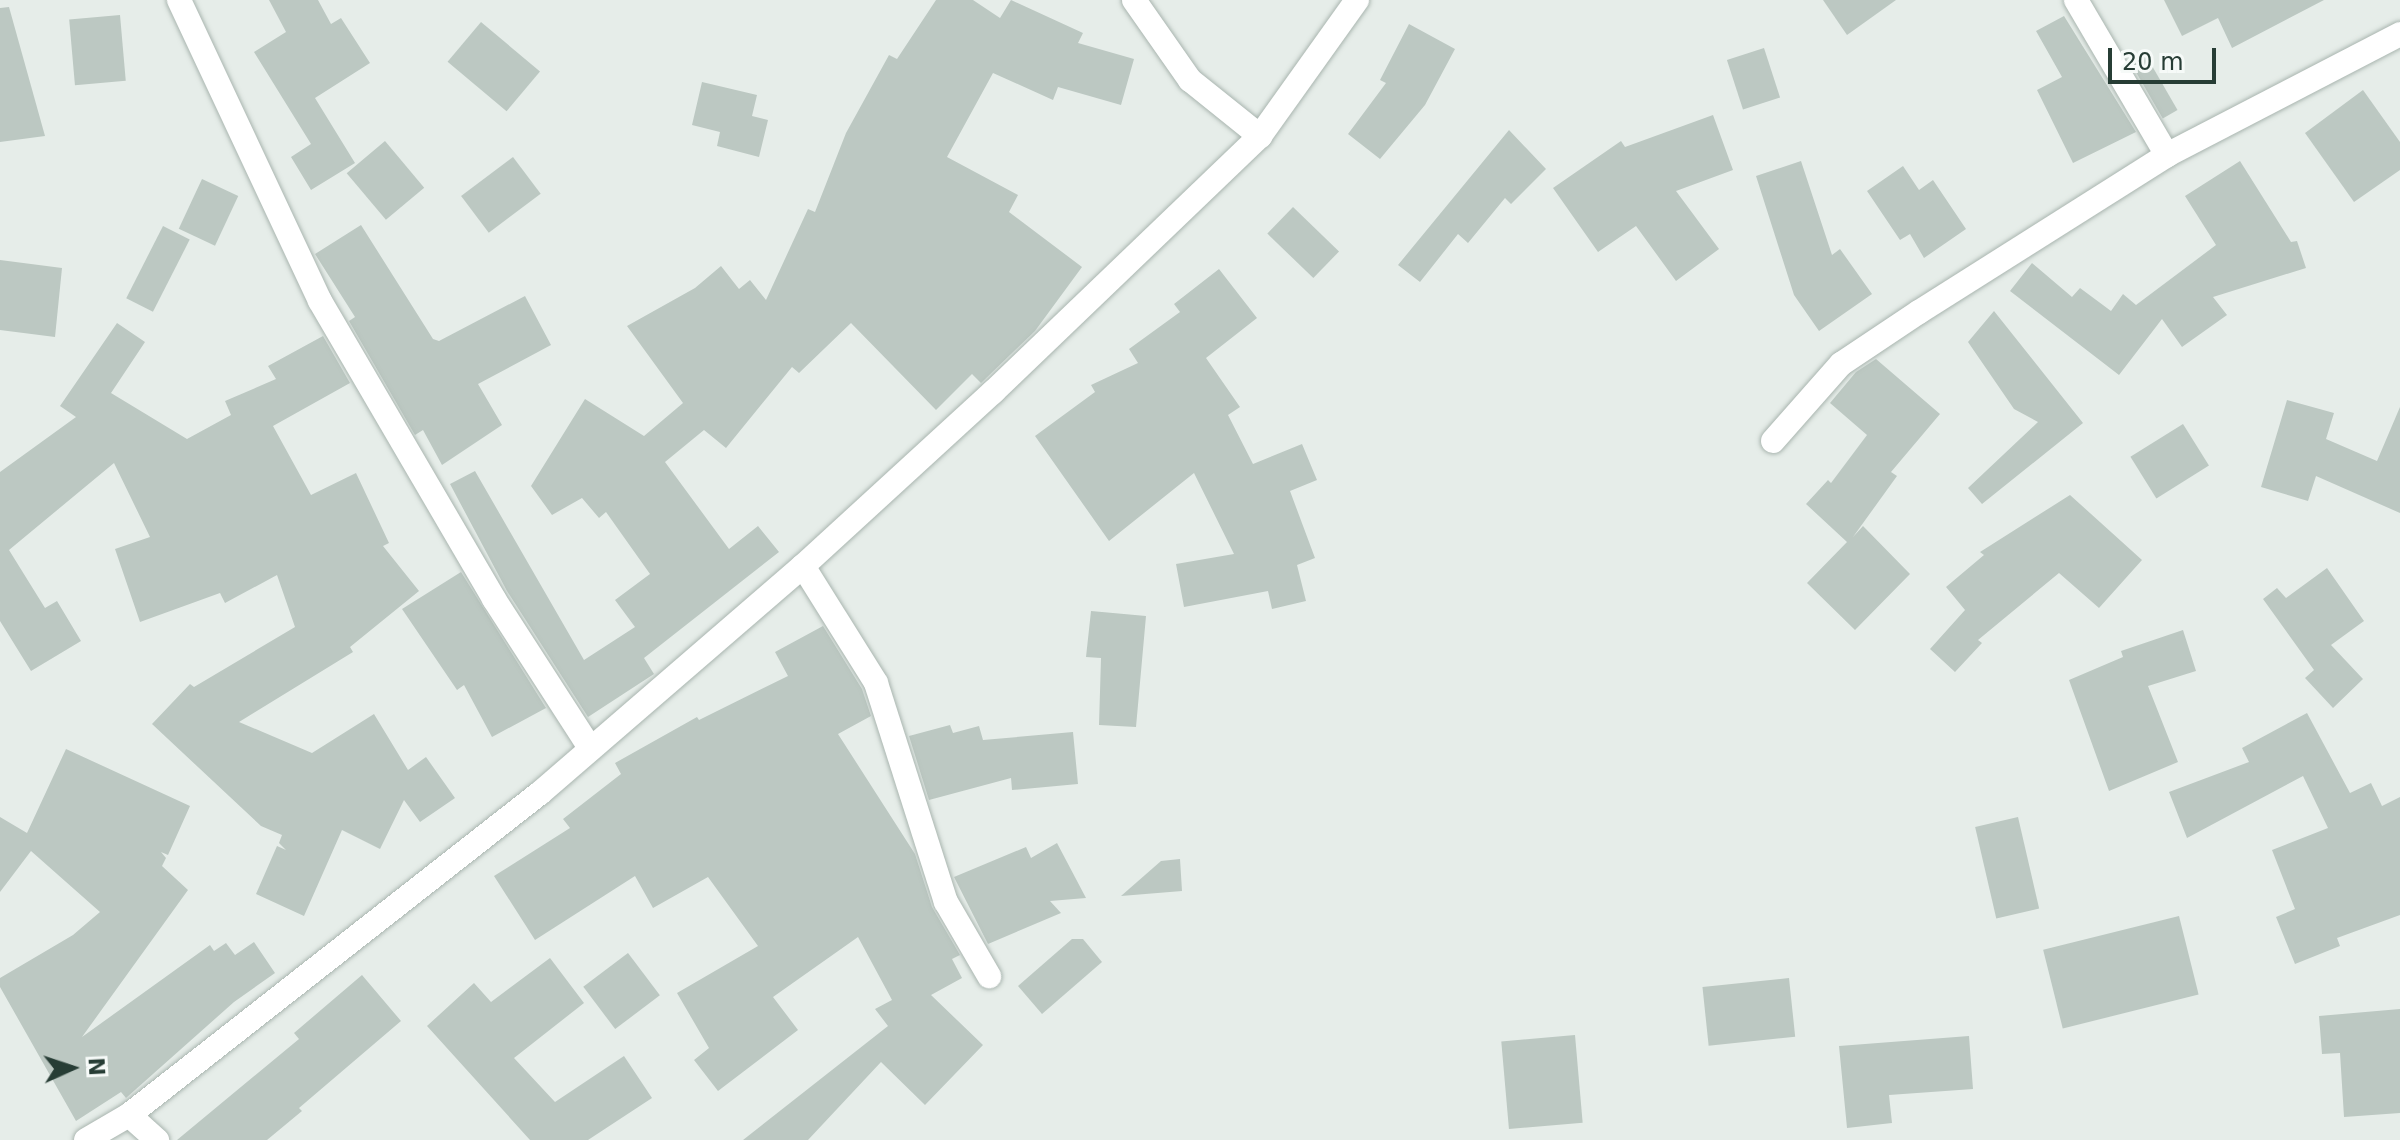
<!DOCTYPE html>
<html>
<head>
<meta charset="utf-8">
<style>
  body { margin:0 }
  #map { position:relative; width:2400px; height:1140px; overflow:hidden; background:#e6ede9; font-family:"DejaVu Sans",sans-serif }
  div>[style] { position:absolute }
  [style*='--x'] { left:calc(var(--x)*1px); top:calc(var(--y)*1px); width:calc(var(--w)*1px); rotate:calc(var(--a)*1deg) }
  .building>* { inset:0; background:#bcc8c2; transform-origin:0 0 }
  .roads { filter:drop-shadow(0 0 2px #a9b5af) drop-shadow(0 0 2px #a9b5af) }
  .minor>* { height:24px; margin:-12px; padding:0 12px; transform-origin:12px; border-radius:12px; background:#fff }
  span { translate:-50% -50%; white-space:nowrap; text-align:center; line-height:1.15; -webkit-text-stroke:7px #f6faf8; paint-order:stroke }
  .north { position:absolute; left:32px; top:1028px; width:80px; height:80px; -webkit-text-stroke:6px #f6faf8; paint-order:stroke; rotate:87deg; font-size:22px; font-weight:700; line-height:32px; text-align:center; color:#273d35 }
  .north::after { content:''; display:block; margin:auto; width:28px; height:36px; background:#273d35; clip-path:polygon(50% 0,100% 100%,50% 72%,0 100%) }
  .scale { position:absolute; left:2108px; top:48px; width:108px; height:36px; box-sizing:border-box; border:4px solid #273d35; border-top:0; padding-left:10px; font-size:24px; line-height:28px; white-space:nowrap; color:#273d35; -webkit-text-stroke:6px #f6faf8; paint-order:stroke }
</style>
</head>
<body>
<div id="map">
  <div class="building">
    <i style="clip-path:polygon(269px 0,318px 0,331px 24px,341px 18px,370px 63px,315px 98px,355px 163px,311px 190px,291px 157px,311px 144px,254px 52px,286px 32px)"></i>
    <i style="clip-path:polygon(936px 0,973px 0,1000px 18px,1011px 0,1083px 33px,1078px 43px,1134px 59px,1121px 105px,1058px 87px,1053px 100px,993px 73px,947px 157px,1018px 195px,1009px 212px,1082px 267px,1035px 331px,981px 383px,972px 374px,936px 410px,851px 323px,799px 373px,792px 367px,726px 448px,704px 430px,665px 462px,729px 549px,758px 526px,779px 552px,644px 658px,654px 674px,588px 717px,507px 591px,450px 484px,475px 471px,584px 660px,635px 627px,615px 600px,650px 574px,606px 512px,599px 518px,582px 498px,552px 515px,531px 486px,585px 399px,644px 436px,683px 403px,627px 326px,695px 288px,721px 266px,739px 289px,750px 280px,766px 300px,808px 209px,815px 212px,846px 133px,889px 55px,897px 59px)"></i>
    <i style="clip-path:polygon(1823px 0,1896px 0,1847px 35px)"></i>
    <i style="clip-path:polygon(2164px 0,2324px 0,2232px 48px,2218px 18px,2182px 36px)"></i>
    <i style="clip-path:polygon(9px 7px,45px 136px,0 142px,0 8px)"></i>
    <i style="left:120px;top:15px;width:66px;height:51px;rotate:85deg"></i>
    <i style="clip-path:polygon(2064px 16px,2136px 132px,2073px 163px,2037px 90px,2062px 77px,2036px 31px)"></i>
    <i style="left:481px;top:22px;width:77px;height:52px;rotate:40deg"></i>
    <i style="clip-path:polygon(1409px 24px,1455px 49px,1425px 105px,1380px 159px,1348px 134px,1386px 83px,1380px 80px)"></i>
    <i style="left:1764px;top:48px;width:52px;height:39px;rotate:72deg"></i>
    <i style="left:2144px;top:52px;width:67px;height:17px;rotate:60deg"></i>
    <i style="clip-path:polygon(702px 82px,757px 95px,752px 116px,768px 120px,759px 157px,717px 146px,720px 132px,692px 125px)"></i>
    <i style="clip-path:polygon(2363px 90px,2400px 142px,2400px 170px,2354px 202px,2305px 133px)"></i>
    <i style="clip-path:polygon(1713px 115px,1733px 170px,1676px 191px,1719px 249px,1676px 281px,1636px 226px,1598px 252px,1553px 188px,1621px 141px,1625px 147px)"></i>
    <i style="clip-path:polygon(1509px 130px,1546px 169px,1511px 204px,1505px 198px,1468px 243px,1458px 234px,1420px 282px,1398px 265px)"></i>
    <i style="left:385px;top:141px;width:61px;height:50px;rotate:50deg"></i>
    <i style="left:513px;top:157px;width:46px;height:65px;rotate:53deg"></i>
    <i style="clip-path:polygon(1801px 161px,1832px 255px,1840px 249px,1872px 294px,1819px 331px,1794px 295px,1756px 176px)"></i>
    <i style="clip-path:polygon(2240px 161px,2291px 242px,2297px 241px,2306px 268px,2213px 297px,2227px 315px,2182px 347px,2162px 319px,2119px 375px,2010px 291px,2032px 263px,2072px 297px,2080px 288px,2111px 311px,2123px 294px,2136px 305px,2216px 245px,2185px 196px)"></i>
    <i style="clip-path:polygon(1903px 166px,1919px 190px,1933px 180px,1966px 229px,1924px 258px,1910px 234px,1900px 240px,1867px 191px)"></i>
    <i style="left:202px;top:179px;width:40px;height:55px;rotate:25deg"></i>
    <i style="left:1293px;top:207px;width:64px;height:37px;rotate:44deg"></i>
    <i style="clip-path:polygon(361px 225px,433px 339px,439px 341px,525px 296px,551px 345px,478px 384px,502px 425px,442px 465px,423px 430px,415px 435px,349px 321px,355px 317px,315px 254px)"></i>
    <i style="left:163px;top:226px;width:30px;height:81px;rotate:27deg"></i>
    <i style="clip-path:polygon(0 260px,62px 268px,55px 337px,0 330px)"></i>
    <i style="clip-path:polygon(1219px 269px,1257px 318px,1206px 358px,1240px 407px,1228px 415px,1253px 464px,1302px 444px,1317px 480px,1290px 491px,1315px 558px,1297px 565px,1306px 601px,1272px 609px,1268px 591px,1184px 607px,1176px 564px,1234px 554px,1194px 473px,1109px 541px,1035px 436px,1095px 392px,1091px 385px,1138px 363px,1129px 349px,1180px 312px,1174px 304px)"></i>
    <i style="clip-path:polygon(1994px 311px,2083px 423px,1982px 504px,1968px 488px,2038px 422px,2014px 409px,1968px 342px)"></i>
    <i style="clip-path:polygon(117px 323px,145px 342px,111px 393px,187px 439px,231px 415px,225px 401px,276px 379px,268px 366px,323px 336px,350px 383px,273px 426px,311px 495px,356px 473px,389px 543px,383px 546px,419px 591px,350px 647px,353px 652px,239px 722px,312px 753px,374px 714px,408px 770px,426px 757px,455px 798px,420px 822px,404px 800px,380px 849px,342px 830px,304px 916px,256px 894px,277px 846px,286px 850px,279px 843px,282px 835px,261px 826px,152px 724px,190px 684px,194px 687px,295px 627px,277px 575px,225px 603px,220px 593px,140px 622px,115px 549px,150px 537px,114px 463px,9px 550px,45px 608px,57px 601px,81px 641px,31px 671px,0 621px,0 472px,76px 417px,60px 406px)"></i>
    <i style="clip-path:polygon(1876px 359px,1940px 414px,1891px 472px,1897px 476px,1853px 537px,1863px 526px,1910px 574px,1855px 630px,1807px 583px,1847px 542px,1806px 504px,1828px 480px,1831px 483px,1867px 435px,1830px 403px,1856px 372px)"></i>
    <i style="clip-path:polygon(2287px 400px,2334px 413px,2326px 439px,2377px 461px,2400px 407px,2400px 513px,2316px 476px,2308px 501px,2261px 487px)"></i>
    <i style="left:2183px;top:424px;width:49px;height:62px;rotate:58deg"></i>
    <i style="clip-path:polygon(2070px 495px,2142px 560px,2099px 608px,2059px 573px,1978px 640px,1982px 643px,1955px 672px,1930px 649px,1965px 610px,1946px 587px,1984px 555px,1980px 552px)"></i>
    <i style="clip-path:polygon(2327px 568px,2364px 621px,2331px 645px,2363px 679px,2333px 708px,2305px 678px,2314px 670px,2263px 599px,2277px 588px,2286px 598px)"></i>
    <i style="clip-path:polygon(461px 572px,546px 708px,492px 737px,464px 685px,457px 690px,402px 609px)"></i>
    <i style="clip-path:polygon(1091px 611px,1146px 616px,1136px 727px,1099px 725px,1101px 658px,1086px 657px)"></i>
    <i style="clip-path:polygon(823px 626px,862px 689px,871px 716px,838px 734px,915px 854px,932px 907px,960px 955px,952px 959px,962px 978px,931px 995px,983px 1045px,925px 1105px,881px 1062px,808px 1140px,743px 1140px,888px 1026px,875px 1009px,892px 1000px,858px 937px,773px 997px,798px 1030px,718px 1091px,694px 1060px,709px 1048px,677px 993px,758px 946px,708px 877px,653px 908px,635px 876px,535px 940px,494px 876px,570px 828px,563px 819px,621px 774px,615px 763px,697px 717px,699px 720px,788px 676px,775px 652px)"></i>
    <i style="clip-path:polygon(2183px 630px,2196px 671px,2148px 686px,2178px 762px,2109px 791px,2069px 680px,2123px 657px,2121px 651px)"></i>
    <i style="clip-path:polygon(2307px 713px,2350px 793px,2371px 783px,2382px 806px,2400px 797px,2400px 915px,2337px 938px,2340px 946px,2295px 964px,2276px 917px,2295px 909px,2272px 850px,2328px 828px,2303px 776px,2187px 838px,2169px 792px,2249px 762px,2242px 748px)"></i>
    <i style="clip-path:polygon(950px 725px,953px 733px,979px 726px,983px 740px,1073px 732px,1078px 784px,1012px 790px,1011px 778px,929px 800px,909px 736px)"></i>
    <i style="clip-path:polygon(66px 749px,190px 806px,168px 855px,161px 852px,166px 858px,162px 866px,188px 890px,82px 1037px,210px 945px,214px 951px,226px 943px,235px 955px,254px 942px,275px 973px,234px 1002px,126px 1098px,121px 1092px,76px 1121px,0 987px,0 978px,73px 935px,100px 912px,31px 851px,0 892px,0 817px,27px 833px)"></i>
    <i style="left:2018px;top:817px;width:94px;height:44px;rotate:77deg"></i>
    <i style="clip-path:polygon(1057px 843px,1086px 898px,1050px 901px,1061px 913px,988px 944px,954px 877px,1026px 847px,1031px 858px)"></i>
    <i style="clip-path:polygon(1180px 859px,1182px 891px,1121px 896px,1161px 861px)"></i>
    <i style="left:2179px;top:916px;width:81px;height:140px;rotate:76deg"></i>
    <i style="clip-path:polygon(1072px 939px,1083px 939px,1102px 962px,1042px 1014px,1018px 986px)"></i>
    <i style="left:628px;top:953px;width:53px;height:56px;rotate:53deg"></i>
    <i style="clip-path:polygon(550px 958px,584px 1003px,514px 1058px,555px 1102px,624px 1056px,652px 1098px,588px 1140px,530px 1140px,427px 1026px,474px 983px,491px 1002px)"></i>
    <i style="clip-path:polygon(362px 975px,401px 1021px,299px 1108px,302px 1111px,267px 1140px,177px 1140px,299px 1039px,294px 1033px)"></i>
    <i style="left:1789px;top:978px;width:59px;height:87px;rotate:84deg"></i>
    <i style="clip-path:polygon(2400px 1009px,2400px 1113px,2344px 1117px,2340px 1053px,2322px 1054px,2319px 1016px)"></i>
    <i style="left:1575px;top:1035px;width:88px;height:74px;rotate:85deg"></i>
    <i style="clip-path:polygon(1969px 1036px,1973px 1089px,1889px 1095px,1892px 1123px,1847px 1128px,1839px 1046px)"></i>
  </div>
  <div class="roads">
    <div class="minor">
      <i style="--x:179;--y:0;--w:332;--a:64.9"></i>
      <i style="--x:320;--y:301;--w:345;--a:59.7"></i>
      <i style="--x:494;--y:599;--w:177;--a:57.2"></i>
      <i style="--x:1134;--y:0;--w:98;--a:55"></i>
      <i style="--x:1190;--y:80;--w:90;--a:38.7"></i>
      <i style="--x:2076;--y:0;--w:180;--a:59.6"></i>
      <i style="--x:1773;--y:441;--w:103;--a:-48.6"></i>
      <i style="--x:1841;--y:364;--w:94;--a:-33.7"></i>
      <i style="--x:1919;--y:312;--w:294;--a:-32.3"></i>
      <i style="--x:2167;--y:155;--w:263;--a:-27.4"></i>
      <i style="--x:803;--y:566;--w:138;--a:58"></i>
      <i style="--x:876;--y:683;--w:230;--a:72.3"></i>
      <i style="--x:946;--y:902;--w:86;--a:59.8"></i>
      <i style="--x:129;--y:1115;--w:38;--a:42"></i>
      <i style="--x:86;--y:1140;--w:50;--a:-30.2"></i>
      <i style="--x:129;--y:1115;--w:522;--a:-38.08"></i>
      <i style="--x:540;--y:793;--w:347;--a:-40.8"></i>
      <i style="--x:803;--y:566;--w:258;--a:-42.5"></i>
      <i style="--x:993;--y:392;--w:370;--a:-43.8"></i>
      <i style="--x:1260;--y:136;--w:167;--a:-54.5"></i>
    </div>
  </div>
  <div class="north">N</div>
  <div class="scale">20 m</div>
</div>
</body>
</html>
